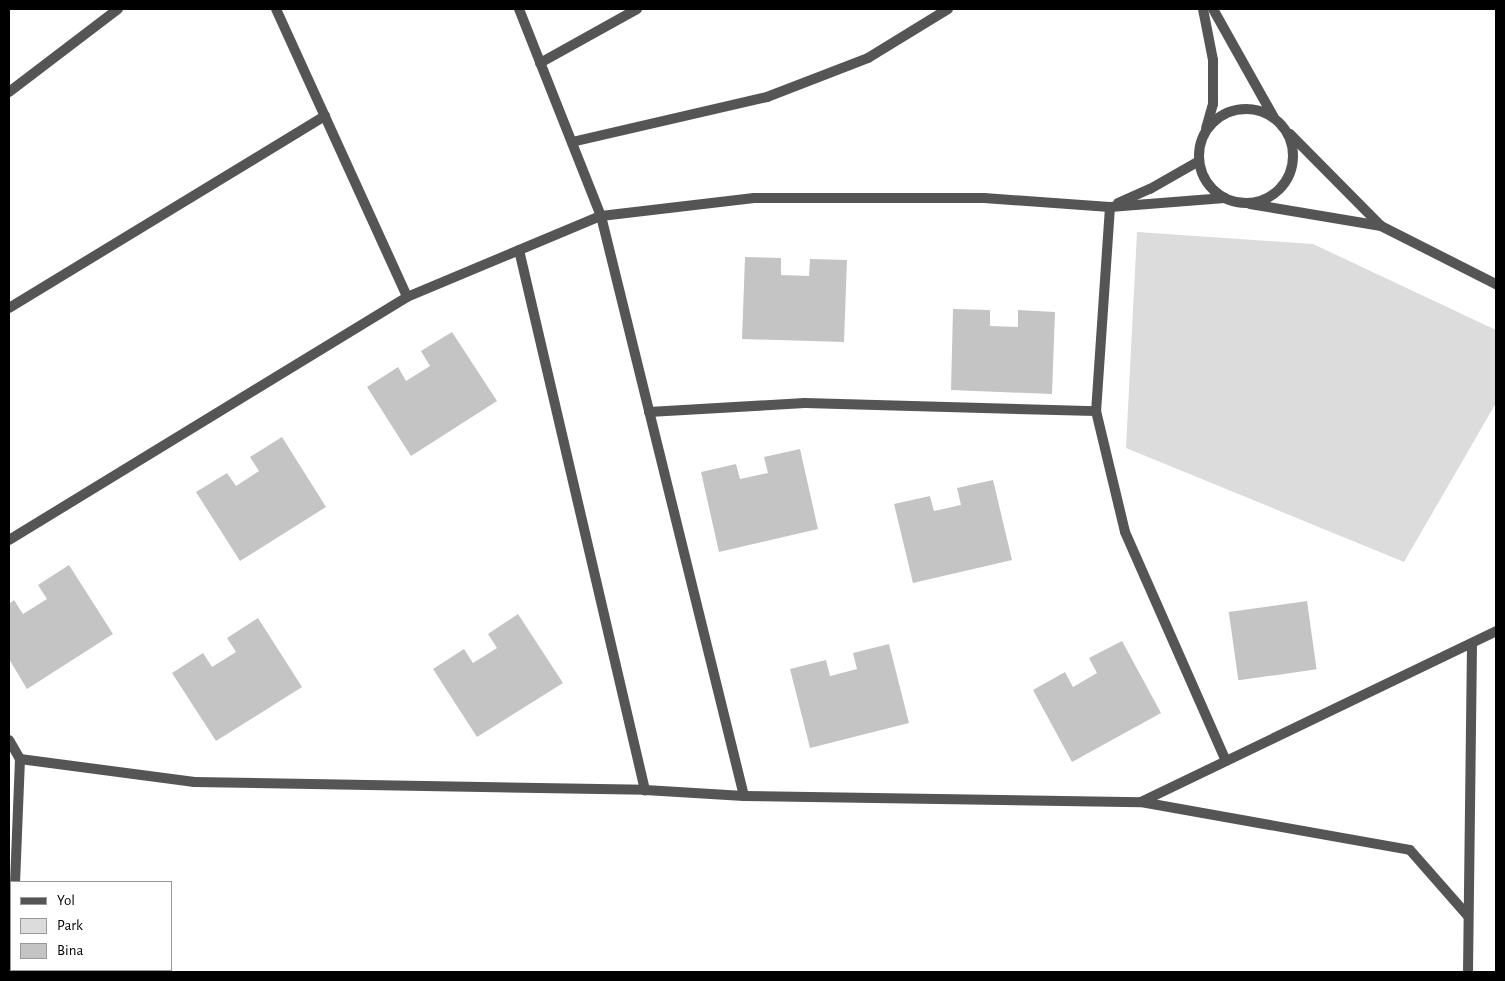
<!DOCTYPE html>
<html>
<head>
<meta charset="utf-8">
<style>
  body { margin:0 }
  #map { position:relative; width:1505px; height:981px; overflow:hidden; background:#fff; font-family:"Alegreya Sans",sans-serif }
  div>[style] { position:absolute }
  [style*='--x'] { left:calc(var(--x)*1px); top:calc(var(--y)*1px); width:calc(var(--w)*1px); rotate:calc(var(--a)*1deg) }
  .green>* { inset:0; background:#dcdcdc }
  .building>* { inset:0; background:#c4c4c4; transform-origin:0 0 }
  .street>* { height:10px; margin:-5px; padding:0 5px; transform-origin:5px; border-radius:5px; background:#555 }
  .street>.ring { margin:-5px; padding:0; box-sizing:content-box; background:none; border:10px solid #555; border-radius:50% }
  span { translate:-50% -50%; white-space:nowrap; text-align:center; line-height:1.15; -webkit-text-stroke:4px #fff; paint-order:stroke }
  .frame { position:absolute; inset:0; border:10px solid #000; pointer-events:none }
  .legend { position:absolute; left:10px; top:881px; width:162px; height:90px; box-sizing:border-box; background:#fff; border:1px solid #999; margin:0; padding:6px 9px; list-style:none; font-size:15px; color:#000 }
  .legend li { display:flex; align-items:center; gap:10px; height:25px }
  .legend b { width:25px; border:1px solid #999 }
</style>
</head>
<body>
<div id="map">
  <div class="green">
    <i style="clip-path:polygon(1137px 232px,1313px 244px,1496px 330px,1496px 403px,1404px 562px,1126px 448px)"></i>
  </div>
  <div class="building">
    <i style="clip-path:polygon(745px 257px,781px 258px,781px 275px,809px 276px,810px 259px,847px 260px,844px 342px,742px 339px)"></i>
    <i style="clip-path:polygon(953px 309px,990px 310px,990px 326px,1018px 327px,1018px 310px,1055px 312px,1052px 394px,951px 390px)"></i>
    <i style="clip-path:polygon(452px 332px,497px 401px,411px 456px,367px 387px,398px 367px,406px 381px,430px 366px,421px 351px)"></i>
    <i style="clip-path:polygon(282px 437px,326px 507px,240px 561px,196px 492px,227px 473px,236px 486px,259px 471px,250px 457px)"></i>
    <i style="clip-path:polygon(800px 449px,818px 529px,719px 552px,701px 472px,736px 464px,740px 479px,768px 473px,764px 457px)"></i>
    <i style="clip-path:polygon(993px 480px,1012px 560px,913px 583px,894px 504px,930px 496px,934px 511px,961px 505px,957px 488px)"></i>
    <i style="clip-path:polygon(69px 565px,113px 634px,27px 689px,9px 659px,9px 604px,14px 600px,23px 614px,47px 599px,38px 585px)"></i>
    <i style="left:1307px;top:601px;width:69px;height:79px;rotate:82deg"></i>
    <i style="clip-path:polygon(518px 614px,563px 683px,477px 737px,433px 669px,464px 649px,473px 663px,497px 648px,488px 634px)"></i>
    <i style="clip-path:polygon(258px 618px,302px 687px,216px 741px,172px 673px,203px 653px,212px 667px,236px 652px,227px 638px)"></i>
    <i style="clip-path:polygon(1122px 641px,1161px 713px,1072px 762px,1033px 690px,1065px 672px,1073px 687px,1097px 673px,1089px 658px)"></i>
    <i style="clip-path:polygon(889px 644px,909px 723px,810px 748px,790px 669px,826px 660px,830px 676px,857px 669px,853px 653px)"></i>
  </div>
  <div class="street">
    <i style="--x:276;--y:9;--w:316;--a:65.5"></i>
    <i style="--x:519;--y:9;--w:223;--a:68.4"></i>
    <i style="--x:601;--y:216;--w:597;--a:76.15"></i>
    <i style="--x:1203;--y:9;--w:52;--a:78.9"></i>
    <i style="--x:1213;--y:60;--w:44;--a:90"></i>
    <i style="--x:1213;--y:104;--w:25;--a:106"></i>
    <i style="--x:1213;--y:9;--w:123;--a:60.7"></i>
    <i style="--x:540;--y:63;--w:111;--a:-29.1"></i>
    <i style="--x:9;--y:92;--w:137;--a:-37.3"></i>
    <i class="ring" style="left:1199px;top:109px;width:84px;height:84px"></i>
    <i style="--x:1290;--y:134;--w:129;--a:45.3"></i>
    <i style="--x:572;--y:142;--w:200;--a:-13"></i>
    <i style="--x:767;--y:97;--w:108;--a:-21.1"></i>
    <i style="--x:868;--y:58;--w:94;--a:-31.5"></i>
    <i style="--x:1118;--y:203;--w:35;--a:-24"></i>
    <i style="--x:1150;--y:189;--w:56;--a:-29.7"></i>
    <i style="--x:1250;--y:204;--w:133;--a:9.5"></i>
    <i style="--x:1381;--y:226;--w:129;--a:26.8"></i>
    <i style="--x:1110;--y:207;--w:204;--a:93.9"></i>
    <i style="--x:1096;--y:411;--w:124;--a:76.5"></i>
    <i style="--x:1125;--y:532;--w:250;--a:66.2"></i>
    <i style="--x:519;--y:250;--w:555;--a:76.87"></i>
    <i style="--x:9;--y:308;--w:370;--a:-31.3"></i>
    <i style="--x:649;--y:412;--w:156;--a:-3.3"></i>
    <i style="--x:805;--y:403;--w:291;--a:1.6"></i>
    <i style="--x:9;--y:540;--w:466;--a:-31.4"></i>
    <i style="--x:407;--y:297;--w:210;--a:-22.7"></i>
    <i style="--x:601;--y:216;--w:154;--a:-6.7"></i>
    <i style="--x:754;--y:198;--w:230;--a:0"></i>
    <i style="--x:984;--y:198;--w:126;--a:4.1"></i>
    <i style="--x:1110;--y:207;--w:115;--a:-4.5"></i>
    <i style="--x:9;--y:740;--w:22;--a:60"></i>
    <i style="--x:20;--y:759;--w:123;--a:92.3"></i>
    <i style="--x:20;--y:759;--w:176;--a:7.5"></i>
    <i style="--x:194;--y:782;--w:451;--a:1"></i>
    <i style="--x:645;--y:790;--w:99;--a:3.5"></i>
    <i style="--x:744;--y:796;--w:397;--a:0.9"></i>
    <i style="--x:1141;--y:802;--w:394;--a:-25.7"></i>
    <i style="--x:1141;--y:802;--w:273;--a:10.1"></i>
    <i style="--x:1410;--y:850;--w:88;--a:48.7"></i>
    <i style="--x:12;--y:972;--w:2;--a:-90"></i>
    <i style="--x:1468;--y:972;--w:328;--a:-89.3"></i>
  </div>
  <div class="frame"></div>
  <ul class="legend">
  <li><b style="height:6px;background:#555"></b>Yol</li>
  <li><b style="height:14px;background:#dcdcdc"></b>Park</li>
  <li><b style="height:14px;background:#c4c4c4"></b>Bina</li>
  </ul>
</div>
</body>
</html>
